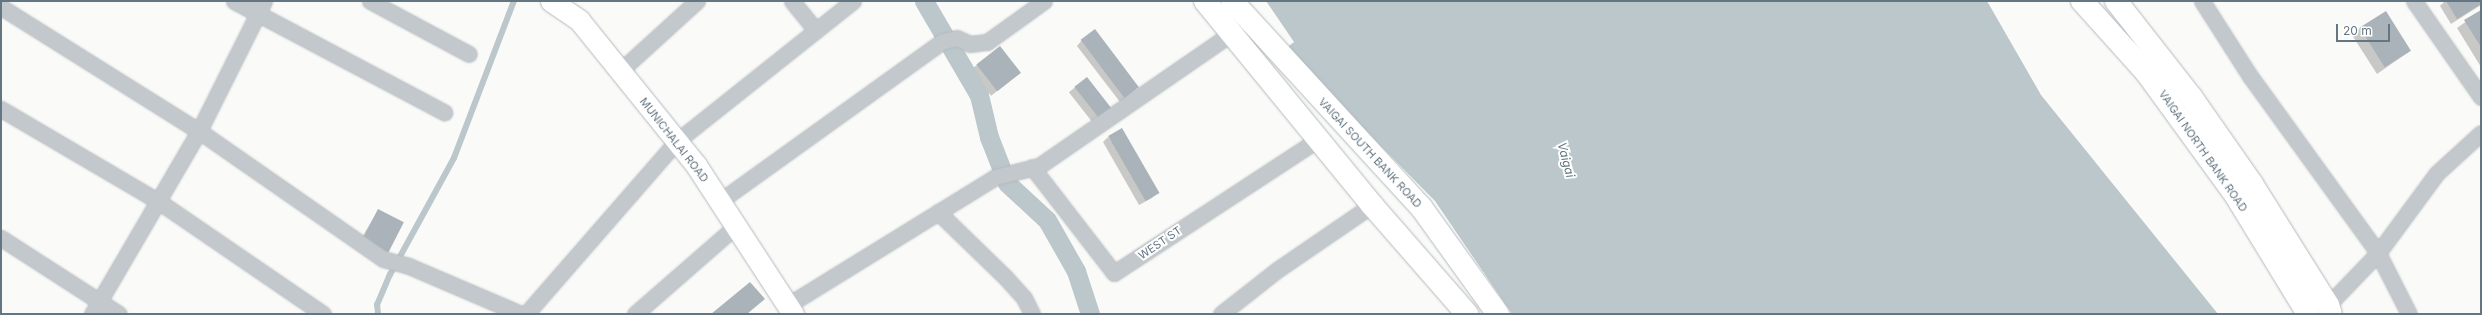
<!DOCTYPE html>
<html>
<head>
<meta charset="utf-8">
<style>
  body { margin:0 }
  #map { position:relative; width:2482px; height:315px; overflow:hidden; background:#fafaf8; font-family:Inter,sans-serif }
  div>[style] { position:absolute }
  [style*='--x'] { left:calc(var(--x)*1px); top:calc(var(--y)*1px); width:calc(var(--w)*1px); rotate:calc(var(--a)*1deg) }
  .water>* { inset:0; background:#bbc7cb }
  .shadow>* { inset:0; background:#0003; transform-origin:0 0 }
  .stream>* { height:5.5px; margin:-2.75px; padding:0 2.75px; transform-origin:2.75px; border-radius:2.75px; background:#bbc7cb }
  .canal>* { height:19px; margin:-9.5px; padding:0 9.5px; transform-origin:9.5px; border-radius:9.5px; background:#bbc7cb }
  .building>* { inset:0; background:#aab3b9; transform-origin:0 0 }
  .roads { filter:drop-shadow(0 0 1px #b3babf) drop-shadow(0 0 1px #b3babf) }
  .minor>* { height:15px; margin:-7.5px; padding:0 7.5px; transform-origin:7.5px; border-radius:7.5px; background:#c3c8cc }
  .secondary>* { height:21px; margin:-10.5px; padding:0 10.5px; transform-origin:10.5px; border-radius:10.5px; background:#fff }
  .primary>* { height:22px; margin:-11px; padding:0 11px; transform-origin:11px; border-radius:11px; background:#fff }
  span { translate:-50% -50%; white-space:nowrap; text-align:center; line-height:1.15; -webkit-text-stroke:4px #fff; paint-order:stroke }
  .street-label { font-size:11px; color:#657683 }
  .water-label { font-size:12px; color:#60757c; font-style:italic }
  .frame { position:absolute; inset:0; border:2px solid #657683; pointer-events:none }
  .scale { position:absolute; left:2336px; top:24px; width:54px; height:18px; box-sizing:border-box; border:2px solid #657683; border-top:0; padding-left:5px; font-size:12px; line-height:14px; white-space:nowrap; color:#657683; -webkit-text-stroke:3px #fff; paint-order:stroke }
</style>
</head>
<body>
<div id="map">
  <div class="water">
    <i style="clip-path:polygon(1266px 1px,1987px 1px,2041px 95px,2218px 314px,1512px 314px,1435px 201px,1285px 49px,1294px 42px)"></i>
  </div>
  <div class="shadow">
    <i style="clip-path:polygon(2445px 1px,2481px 1px,2481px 5px,2451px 24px,2440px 6px)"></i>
    <i style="clip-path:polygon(2481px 11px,2481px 67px,2457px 28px)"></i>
    <i style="clip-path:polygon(2360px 28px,2410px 51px,2377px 74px,2352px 35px)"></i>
    <i style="clip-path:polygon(1082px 40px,1138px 87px,1120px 102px,1077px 46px)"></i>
    <i style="left:1000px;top:47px;width:33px;height:37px;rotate:52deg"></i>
    <i style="left:1087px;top:78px;width:37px;height:23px;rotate:52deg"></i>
    <i style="clip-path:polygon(1108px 137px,1158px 192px,1152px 198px,1139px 205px,1103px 142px)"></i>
    <i style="clip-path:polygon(378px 210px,387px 252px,382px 257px,358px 244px)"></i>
  </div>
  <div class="stream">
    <i style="--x:378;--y:314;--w:9;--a:-96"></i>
    <i style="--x:377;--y:305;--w:33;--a:-67"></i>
    <i style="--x:390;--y:275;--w:133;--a:-61.3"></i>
    <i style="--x:454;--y:158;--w:168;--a:-69.1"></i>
  </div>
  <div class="canal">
    <i style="--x:924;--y:1;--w:109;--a:59.7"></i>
    <i style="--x:979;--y:95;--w:43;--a:76.6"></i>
    <i style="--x:989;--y:137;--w:49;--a:68.6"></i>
    <i style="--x:1007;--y:183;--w:54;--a:42.8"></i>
    <i style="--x:1047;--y:220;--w:59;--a:60.4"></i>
    <i style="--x:1076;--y:271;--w:45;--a:72"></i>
  </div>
  <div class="building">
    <i style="clip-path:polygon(2446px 1px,2481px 1px,2481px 4px,2457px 19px)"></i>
    <i style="clip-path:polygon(2481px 10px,2481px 47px,2464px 20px)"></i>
    <i style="left:2386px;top:11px;width:47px;height:31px;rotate:58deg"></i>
    <i style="left:1095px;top:29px;width:73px;height:18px;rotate:53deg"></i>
    <i style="left:1000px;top:46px;width:34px;height:30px;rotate:52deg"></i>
    <i style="left:1087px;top:77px;width:39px;height:16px;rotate:52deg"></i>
    <i style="left:1122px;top:128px;width:75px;height:16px;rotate:60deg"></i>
    <i style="left:378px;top:209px;width:29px;height:34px;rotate:27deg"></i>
    <i style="clip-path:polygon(750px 282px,765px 299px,747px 314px,711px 314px)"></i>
  </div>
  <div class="roads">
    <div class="minor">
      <i style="--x:234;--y:1;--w:238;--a:27.9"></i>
      <i style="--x:370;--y:1;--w:112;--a:28.2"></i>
      <i style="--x:792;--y:1;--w:38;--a:51"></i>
      <i style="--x:2202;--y:1;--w:89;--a:57.4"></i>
      <i style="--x:2250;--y:76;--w:218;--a:54.1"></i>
      <i style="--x:2378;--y:253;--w:68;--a:63.1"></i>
      <i style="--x:2414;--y:1;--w:117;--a:55.1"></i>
      <i style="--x:1;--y:7;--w:234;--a:32.1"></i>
      <i style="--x:199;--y:131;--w:224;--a:34.8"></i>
      <i style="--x:383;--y:259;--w:27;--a:15"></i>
      <i style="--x:409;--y:266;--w:122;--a:23.2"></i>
      <i style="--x:620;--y:71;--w:104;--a:-42.3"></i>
      <i style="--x:1;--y:109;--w:182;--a:30.4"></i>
      <i style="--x:158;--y:201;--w:200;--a:34.4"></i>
      <i style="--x:1032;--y:167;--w:134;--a:52.3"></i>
      <i style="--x:1114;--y:273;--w:245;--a:-33.2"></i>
      <i style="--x:720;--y:201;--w:274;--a:-35.7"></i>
      <i style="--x:943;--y:41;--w:14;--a:-12"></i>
      <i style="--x:957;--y:38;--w:14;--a:25"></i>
      <i style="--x:970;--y:44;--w:17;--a:-7"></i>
      <i style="--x:987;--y:42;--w:70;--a:-35.7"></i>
      <i style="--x:938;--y:212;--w:95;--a:44.1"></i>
      <i style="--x:1006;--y:278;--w:27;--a:48"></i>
      <i style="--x:1024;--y:298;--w:18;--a:63"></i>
      <i style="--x:1;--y:238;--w:140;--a:32.8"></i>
      <i style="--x:788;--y:305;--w:243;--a:-31.7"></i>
      <i style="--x:995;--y:177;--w:45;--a:-14"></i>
      <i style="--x:1039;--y:166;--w:232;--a:-34.6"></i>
      <i style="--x:2328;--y:305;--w:72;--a:-46.1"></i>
      <i style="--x:2378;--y:253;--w:99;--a:-53.6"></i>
      <i style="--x:2437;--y:173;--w:59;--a:-42.3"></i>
      <i style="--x:92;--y:314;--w:212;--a:-59.7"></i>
      <i style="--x:199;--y:131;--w:145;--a:-63.4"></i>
      <i style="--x:526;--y:314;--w:230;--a:-48.9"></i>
      <i style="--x:677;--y:141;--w:225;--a:-38.5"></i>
      <i style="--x:635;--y:314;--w:134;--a:-41.1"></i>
      <i style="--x:1221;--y:314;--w:71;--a:-38.2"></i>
      <i style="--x:1277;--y:270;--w:115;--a:-34.4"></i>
    </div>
    <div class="secondary">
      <i style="--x:551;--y:1;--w:34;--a:34"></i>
      <i style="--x:579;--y:20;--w:186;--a:51.1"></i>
      <i style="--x:696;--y:165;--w:178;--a:56.9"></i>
    </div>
    <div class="primary">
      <i style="--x:1205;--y:1;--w:264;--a:50.7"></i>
      <i style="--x:1372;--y:205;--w:145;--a:48.9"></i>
      <i style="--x:1232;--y:1;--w:280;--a:47.5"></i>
      <i style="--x:1421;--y:207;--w:132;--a:54.3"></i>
      <i style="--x:2082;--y:1;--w:96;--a:48"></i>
      <i style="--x:2146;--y:72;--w:153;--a:54"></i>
      <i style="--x:2236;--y:196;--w:138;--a:58.6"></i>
      <i style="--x:2116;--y:1;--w:123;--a:51.9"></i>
      <i style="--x:2192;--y:98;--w:105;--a:55.1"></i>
      <i style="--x:2252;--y:184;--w:143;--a:57.9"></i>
      <i style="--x:2328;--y:305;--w:9;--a:72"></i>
    </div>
  </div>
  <div class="street-label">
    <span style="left:674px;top:140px;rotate:52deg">MUNICHALAI ROAD</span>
    <span style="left:2203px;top:151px;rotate:55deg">VAIGAI NORTH BANK ROAD</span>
    <span style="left:1370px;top:153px;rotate:47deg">VAIGAI SOUTH BANK ROAD</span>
    <span style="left:1160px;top:243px;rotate:-34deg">WEST ST</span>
  </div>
  <div class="water-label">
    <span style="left:1566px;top:160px;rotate:75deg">Vaigai</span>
  </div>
  <div class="frame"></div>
  <div class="scale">20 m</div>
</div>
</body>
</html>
